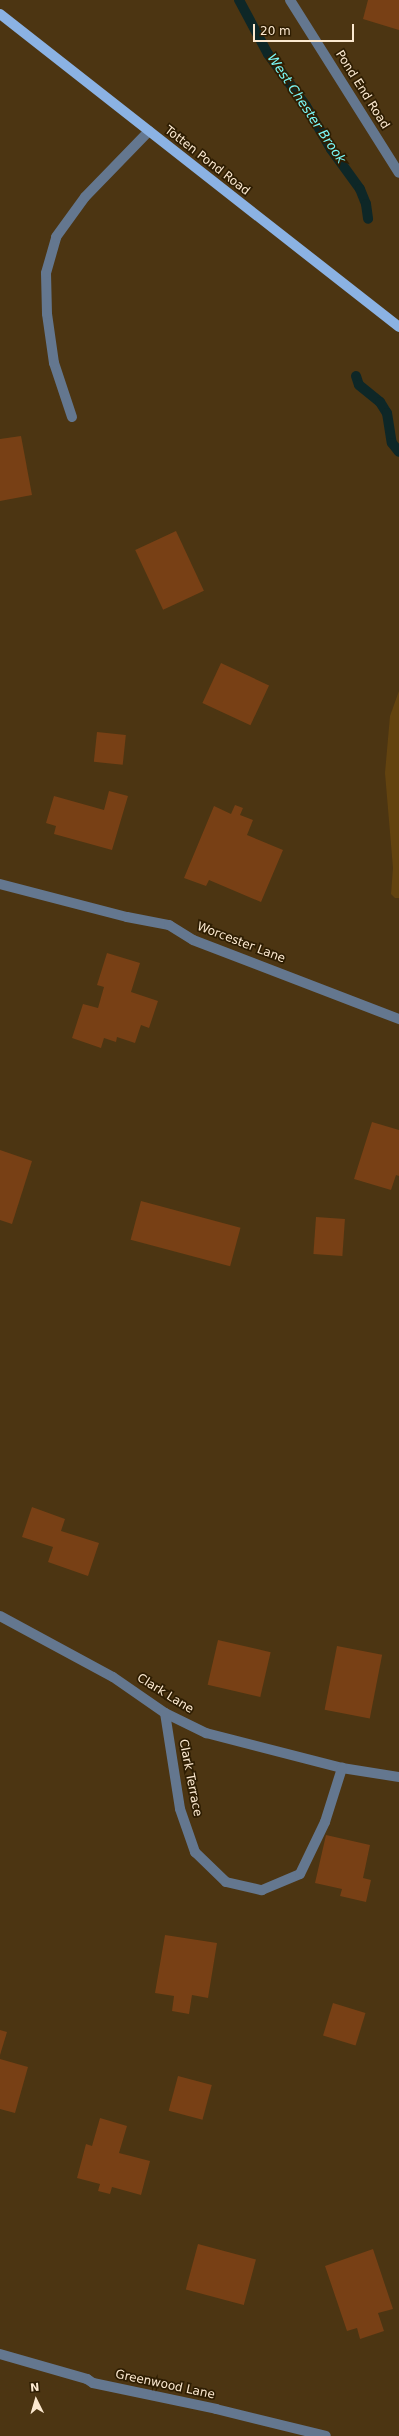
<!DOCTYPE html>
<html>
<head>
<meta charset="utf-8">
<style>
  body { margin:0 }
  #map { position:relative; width:399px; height:2436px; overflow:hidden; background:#4c3512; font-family:"DejaVu Sans",sans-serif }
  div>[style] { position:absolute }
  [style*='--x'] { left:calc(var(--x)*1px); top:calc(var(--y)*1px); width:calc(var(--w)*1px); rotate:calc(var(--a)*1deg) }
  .green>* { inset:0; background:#63430f }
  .stream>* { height:10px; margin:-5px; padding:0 5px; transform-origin:5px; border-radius:5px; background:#0e2727 }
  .building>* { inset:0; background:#784015; transform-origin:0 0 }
  .minor>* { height:10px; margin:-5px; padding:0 5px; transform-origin:5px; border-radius:5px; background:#64778f }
  .major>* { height:10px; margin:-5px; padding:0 5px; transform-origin:5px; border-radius:5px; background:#8bb2e3 }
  span { translate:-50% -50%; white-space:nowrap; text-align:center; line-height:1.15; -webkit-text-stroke:3.5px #2e1d02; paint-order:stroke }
  .street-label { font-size:12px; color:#fce9d0 }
  .water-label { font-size:13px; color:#7bf9f8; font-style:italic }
  .north { position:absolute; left:16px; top:2380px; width:40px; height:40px; -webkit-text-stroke:3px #2e1d02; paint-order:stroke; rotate:355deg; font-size:11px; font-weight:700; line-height:16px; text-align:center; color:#fce9d0 }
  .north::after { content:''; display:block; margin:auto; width:14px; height:18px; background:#fce9d0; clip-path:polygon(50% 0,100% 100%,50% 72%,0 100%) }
  .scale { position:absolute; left:253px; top:24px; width:101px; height:18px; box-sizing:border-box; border:2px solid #fce9d0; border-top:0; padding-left:5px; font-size:12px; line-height:14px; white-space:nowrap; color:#fce9d0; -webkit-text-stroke:3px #2e1d02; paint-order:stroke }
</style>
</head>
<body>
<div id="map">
  <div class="green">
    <i style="clip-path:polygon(399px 691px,399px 898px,395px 898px,391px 894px,393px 868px,385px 773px,390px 716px)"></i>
  </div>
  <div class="stream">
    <i style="--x:239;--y:0;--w:61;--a:61.8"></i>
    <i style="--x:268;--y:54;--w:64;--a:53.8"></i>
    <i style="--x:306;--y:106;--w:50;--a:59.8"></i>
    <i style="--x:331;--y:149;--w:49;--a:54.1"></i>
    <i style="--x:360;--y:189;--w:16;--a:68"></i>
    <i style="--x:366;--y:204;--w:15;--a:82"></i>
    <i style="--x:356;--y:376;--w:9;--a:72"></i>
    <i style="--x:359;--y:385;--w:27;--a:39"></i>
    <i style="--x:380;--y:402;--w:13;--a:58"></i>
    <i style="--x:387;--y:413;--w:30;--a:81"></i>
    <i style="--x:392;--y:443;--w:11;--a:52"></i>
  </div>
  <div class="building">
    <i style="clip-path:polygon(368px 0,399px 0,399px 30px,363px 19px)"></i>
    <i style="clip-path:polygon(21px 436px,32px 495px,0 501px,0 439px)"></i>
    <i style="left:176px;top:531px;width:66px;height:45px;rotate:65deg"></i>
    <i style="left:221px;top:663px;width:53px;height:44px;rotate:25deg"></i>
    <i style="left:97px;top:732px;width:29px;height:30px;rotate:6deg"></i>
    <i style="clip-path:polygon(109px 791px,128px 796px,112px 850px,54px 834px,56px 826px,46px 823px,54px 796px,104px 810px)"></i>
    <i style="clip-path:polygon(235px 805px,243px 808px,240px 815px,253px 820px,247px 835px,283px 850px,261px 902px,209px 880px,206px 886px,184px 878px,214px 806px,231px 814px)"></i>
    <i style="clip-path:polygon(107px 953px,140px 963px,131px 992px,158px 1001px,149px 1028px,141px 1025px,135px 1043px,117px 1037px,116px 1042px,104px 1038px,101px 1048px,72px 1038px,83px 1004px,98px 1008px,104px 987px,97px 985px)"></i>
    <i style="clip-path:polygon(372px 1122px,399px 1130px,399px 1176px,396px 1175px,391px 1190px,354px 1179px)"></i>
    <i style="clip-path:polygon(0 1150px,32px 1161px,12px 1224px,0 1220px)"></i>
    <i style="left:141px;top:1201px;width:103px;height:40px;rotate:15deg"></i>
    <i style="left:316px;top:1217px;width:29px;height:37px;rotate:4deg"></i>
    <i style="clip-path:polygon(32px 1507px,65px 1519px,61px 1531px,99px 1543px,88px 1576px,48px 1562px,53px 1547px,22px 1537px)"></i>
    <i style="left:218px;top:1640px;width:54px;height:46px;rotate:13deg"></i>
    <i style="left:337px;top:1646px;width:46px;height:65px;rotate:11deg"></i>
    <i style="clip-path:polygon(326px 1835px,370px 1845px,363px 1878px,371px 1880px,366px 1902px,340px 1896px,342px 1889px,315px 1883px)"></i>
    <i style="clip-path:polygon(165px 1935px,217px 1943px,208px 1998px,192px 1995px,189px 2014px,172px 2011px,174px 1996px,155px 1993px)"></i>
    <i style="left:333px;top:2003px;width:34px;height:34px;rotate:17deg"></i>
    <i style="clip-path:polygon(0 2030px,7px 2032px,0 2055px)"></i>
    <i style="clip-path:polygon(0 2059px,28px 2067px,15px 2113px,0 2109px)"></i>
    <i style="left:178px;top:2076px;width:35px;height:36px;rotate:15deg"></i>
    <i style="clip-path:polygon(100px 2118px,127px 2126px,119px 2153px,150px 2161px,141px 2195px,112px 2187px,110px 2194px,98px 2191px,100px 2184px,77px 2178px,86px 2144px,92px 2146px)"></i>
    <i style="left:198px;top:2244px;width:60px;height:47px;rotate:15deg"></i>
    <i style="clip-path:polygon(373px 2249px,393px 2309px,378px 2313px,384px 2331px,360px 2339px,357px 2328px,347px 2331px,325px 2266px)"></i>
  </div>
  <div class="minor">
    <i style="--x:290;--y:0;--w:204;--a:57.8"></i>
    <i style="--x:72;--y:417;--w:57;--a:-108.4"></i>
    <i style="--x:54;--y:363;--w:49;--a:-98.1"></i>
    <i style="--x:47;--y:314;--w:41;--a:-91.4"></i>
    <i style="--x:46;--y:273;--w:37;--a:-74"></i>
    <i style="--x:56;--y:237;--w:49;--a:-54.1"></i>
    <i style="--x:85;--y:197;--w:92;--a:-45.9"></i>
    <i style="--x:0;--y:884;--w:131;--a:14.6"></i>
    <i style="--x:127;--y:917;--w:43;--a:10.8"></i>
    <i style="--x:169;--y:925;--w:28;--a:32"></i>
    <i style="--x:193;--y:940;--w:221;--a:21"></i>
    <i style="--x:0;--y:1616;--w:128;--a:28.4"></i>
    <i style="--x:113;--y:1677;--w:63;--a:34.7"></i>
    <i style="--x:165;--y:1713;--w:46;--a:26"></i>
    <i style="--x:206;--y:1733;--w:140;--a:14.4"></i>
    <i style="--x:342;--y:1768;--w:58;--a:9"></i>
    <i style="--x:165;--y:1713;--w:97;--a:81.1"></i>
    <i style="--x:180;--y:1809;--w:46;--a:70.8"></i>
    <i style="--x:195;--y:1852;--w:43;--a:44.1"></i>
    <i style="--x:226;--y:1882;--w:37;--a:13"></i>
    <i style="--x:262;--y:1890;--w:41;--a:-22.8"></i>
    <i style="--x:300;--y:1874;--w:58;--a:-64.3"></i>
    <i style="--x:325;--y:1822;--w:57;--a:-72.5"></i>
    <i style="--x:0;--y:2354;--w:91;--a:16"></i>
    <i style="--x:87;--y:2379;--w:7;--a:34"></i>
    <i style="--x:93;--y:2383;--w:126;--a:11.9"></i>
    <i style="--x:216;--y:2409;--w:113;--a:13.8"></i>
  </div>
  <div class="major">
    <i style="--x:0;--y:14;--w:507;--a:38.11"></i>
  </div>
  <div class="street-label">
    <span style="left:362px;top:90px;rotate:58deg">Pond End Road</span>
    <span style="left:207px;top:161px;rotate:38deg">Totten Pond Road</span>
    <span style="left:241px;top:943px;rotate:21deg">Worcester Lane</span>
    <span style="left:165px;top:1694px;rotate:32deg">Clark Lane</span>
    <span style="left:190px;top:1778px;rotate:79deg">Clark Terrace</span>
    <span style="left:165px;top:2385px;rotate:12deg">Greenwood Lane</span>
  </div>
  <div class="water-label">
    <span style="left:306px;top:109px;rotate:56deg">West Chester Brook</span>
  </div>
  <div class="north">N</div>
  <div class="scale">20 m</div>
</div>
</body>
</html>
